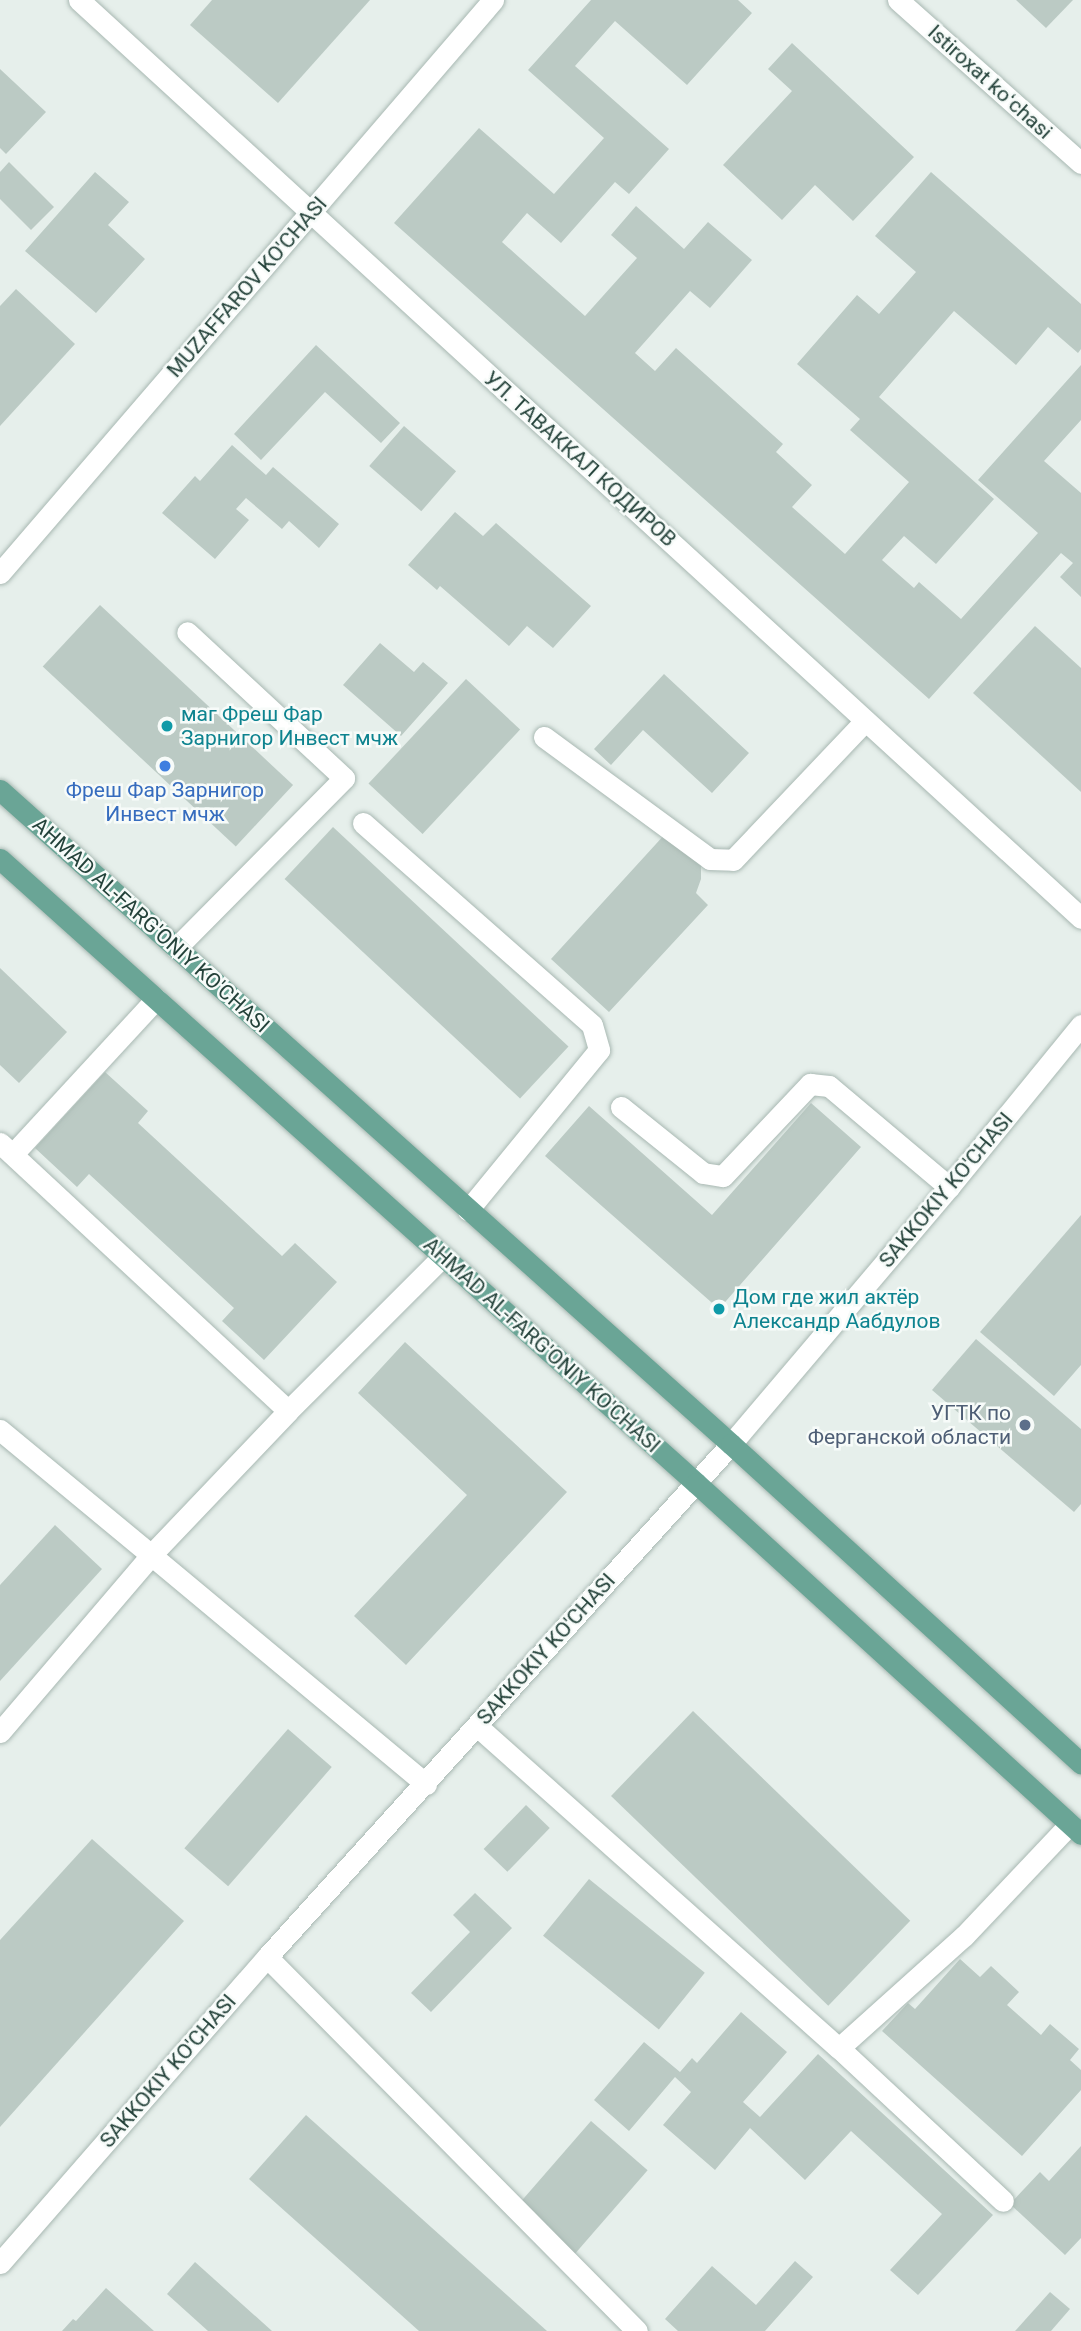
<!DOCTYPE html>
<html>
<head>
<meta charset="utf-8">
<style>
  body { margin:0 }
  #map { position:relative; width:1081px; height:2331px; overflow:hidden; background:#e6efeb; font-family:Roboto,sans-serif }
  div>[style] { position:absolute }
  [style*='--x'] { left:calc(var(--x)*1px); top:calc(var(--y)*1px); width:calc(var(--w)*1px); rotate:calc(var(--a)*1deg) }
  .building>* { inset:0; background:#bbcac4; transform-origin:0 0 }
  .roads { filter:drop-shadow(0 0 2px #a8b8b2) drop-shadow(0 0 2px #a8b8b2) }
  .minor>* { height:21px; margin:-10.5px; padding:0 10.5px; transform-origin:10.5px; border-radius:10.5px; background:#fff }
  .major>* { height:21px; margin:-10.5px; padding:0 10.5px; transform-origin:10.5px; border-radius:10.5px; background:#6aa596 }
  .dots>* { width:19px; height:19px; translate:-50% -50%; box-sizing:border-box; border:4px solid #f7fbf9; border-radius:50% }
  span { translate:-50% -50%; white-space:nowrap; text-align:center; line-height:1.15; -webkit-text-stroke:5px #f7fbf9; paint-order:stroke }
  .street-label { font-size:21px; color:#24423a }
  .culture-label { font-size:21px; color:#0d838f }
  .left { translate:0 -50%; text-align:left }
  .shop-label { font-size:21px; color:#366cbe }
  .service-label { font-size:21px; color:#4e5e75 }
  .right { translate:-100% -50%; text-align:right }
</style>
</head>
<body>
<div id="map">
  <div class="building">
    <i style="clip-path:polygon(212px 0,370px 0,278px 103px,190px 25px)"></i>
    <i style="clip-path:polygon(591px 0,738px 0,752px 13px,687px 85px,615px 21px,575px 66px,669px 149px,629px 194px,615px 182px,561px 243px,527px 213px,502px 242px,585px 316px,637px 258px,611px 235px,636px 206px,684px 249px,708px 222px,752px 260px,710px 308px,690px 291px,635px 353px,655px 371px,676px 348px,783px 444px,776px 452px,812px 485px,792px 507px,845px 554px,909px 482px,850px 430px,860px 419px,797px 364px,857px 295px,879px 314px,916px 272px,875px 236px,931px 172px,1081px 304px,1081px 349px,1078px 353px,1048px 327px,1016px 365px,954px 311px,879px 397px,994px 499px,936px 564px,904px 536px,882px 560px,914px 588px,919px 582px,961px 619px,1038px 533px,978px 480px,1081px 365px,1081px 420px,1044px 461px,1081px 493px,1081px 597px,1060px 577px,1073px 563px,1061px 553px,929px 699px,394px 223px,479px 128px,554px 194px,604px 138px,528px 70px)"></i>
    <i style="clip-path:polygon(1016px 0,1073px 0,1046px 28px)"></i>
    <i style="clip-path:polygon(792px 43px,914px 157px,853px 221px,815px 185px,782px 220px,723px 165px,792px 91px,768px 69px)"></i>
    <i style="clip-path:polygon(0 69px,46px 112px,6px 154px,0 148px)"></i>
    <i style="clip-path:polygon(9px 162px,54px 207px,31px 230px,0 199px,0 172px)"></i>
    <i style="clip-path:polygon(95px 172px,129px 202px,108px 225px,145px 259px,96px 313px,25px 251px)"></i>
    <i style="clip-path:polygon(16px 289px,75px 344px,0 426px,0 306px)"></i>
    <i style="clip-path:polygon(316px 345px,400px 423px,381px 443px,325px 392px,261px 460px,234px 434px)"></i>
    <i style="left:404px;top:426px;width:69px;height:53px;rotate:41deg"></i>
    <i style="clip-path:polygon(232px 445px,266px 475px,273px 467px,339px 524px,319px 548px,289px 521px,282px 529px,246px 498px,236px 509px,249px 520px,215px 559px,162px 513px,195px 476px,200px 481px)"></i>
    <i style="clip-path:polygon(455px 512px,483px 536px,496px 523px,591px 606px,553px 648px,527px 626px,509px 646px,440px 586px,437px 590px,408px 565px)"></i>
    <i style="left:100px;top:605px;width:264px;height:84px;rotate:43deg"></i>
    <i style="clip-path:polygon(1035px 626px,1081px 668px,1081px 792px,973px 693px)"></i>
    <i style="clip-path:polygon(380px 643px,414px 672px,423px 662px,448px 683px,401px 736px,343px 685px)"></i>
    <i style="clip-path:polygon(664px 674px,749px 753px,712px 793px,643px 730px,611px 765px,594px 749px)"></i>
    <i style="left:466px;top:679px;width:74px;height:143px;rotate:43deg"></i>
    <i style="left:333px;top:827px;width:322px;height:71px;rotate:43deg"></i>
    <i style="clip-path:polygon(666px 833px,701px 865px,701px 879px,696px 893px,708px 905px,609px 1012px,551px 959px)"></i>
    <i style="clip-path:polygon(0 968px,67px 1032px,19px 1083px,0 1065px)"></i>
    <i style="clip-path:polygon(105px 1072px,148px 1111px,138px 1123px,282px 1256px,295px 1243px,337px 1282px,264px 1360px,222px 1321px,234px 1308px,89px 1174px,77px 1187px,35px 1148px)"></i>
    <i style="clip-path:polygon(811px 1103px,861px 1147px,719px 1309px,545px 1156px,589px 1106px,712px 1215px)"></i>
    <i style="clip-path:polygon(1081px 1215px,1081px 1365px,1054px 1396px,980px 1332px)"></i>
    <i style="clip-path:polygon(976px 1339px,1081px 1429px,1081px 1504px,1074px 1512px,932px 1390px)"></i>
    <i style="clip-path:polygon(405px 1342px,567px 1492px,406px 1665px,354px 1616px,467px 1495px,358px 1393px)"></i>
    <i style="clip-path:polygon(55px 1525px,102px 1569px,0 1681px,0 1585px)"></i>
    <i style="left:693px;top:1711px;width:302px;height:118px;rotate:44deg"></i>
    <i style="left:288px;top:1729px;width:58px;height:158px;rotate:41deg"></i>
    <i style="left:526px;top:1805px;width:33px;height:61px;rotate:44deg"></i>
    <i style="clip-path:polygon(92px 1839px,184px 1921px,0 2127px,0 1940px)"></i>
    <i style="left:589px;top:1879px;width:149px;height:73px;rotate:39deg"></i>
    <i style="clip-path:polygon(475px 1893px,512px 1928px,431px 2012px,411px 1993px,470px 1932px,453px 1915px)"></i>
    <i style="clip-path:polygon(960px 1959px,980px 1977px,991px 1966px,1019px 1992px,1007px 2005px,1041px 2035px,1050px 2024px,1079px 2049px,1070px 2060px,1081px 2070px,1081px 2090px,1022px 2156px,882px 2031px,908px 2003px,915px 2009px)"></i>
    <i style="clip-path:polygon(741px 2012px,787px 2052px,743px 2102px,760px 2117px,818px 2054px,993px 2215px,918px 2295px,890px 2270px,942px 2214px,851px 2131px,805px 2180px,750px 2128px,715px 2170px,663px 2125px,691px 2092px,675px 2077px,629px 2131px,594px 2100px,644px 2042px,680px 2072px,692px 2058px,697px 2063px)"></i>
    <i style="clip-path:polygon(306px 2115px,547px 2331px,419px 2331px,249px 2179px)"></i>
    <i style="left:591px;top:2121px;width:75px;height:113px;rotate:41deg"></i>
    <i style="clip-path:polygon(1081px 2146px,1081px 2238px,1065px 2255px,1010px 2204px,1040px 2172px,1049px 2181px)"></i>
    <i style="clip-path:polygon(795px 2261px,813px 2277px,765px 2331px,678px 2331px,665px 2319px,712px 2266px,756px 2305px)"></i>
    <i style="clip-path:polygon(195px 2262px,272px 2331px,208px 2331px,167px 2294px)"></i>
    <i style="clip-path:polygon(106px 2288px,154px 2331px,62px 2331px,73px 2319px,76px 2321px)"></i>
    <i style="clip-path:polygon(1050px 2292px,1070px 2309px,1051px 2331px,1015px 2331px)"></i>
  </div>
  <div class="roads">
    <div class="minor">
      <i style="--x:79;--y:0;--w:1359;--a:42.49"></i>
      <i style="--x:898;--y:0;--w:245;--a:41.7"></i>
      <i style="--x:0;--y:573;--w:756;--a:-49.29"></i>
      <i style="--x:544;--y:737;--w:206;--a:36.3"></i>
      <i style="--x:710;--y:859;--w:23;--a:2"></i>
      <i style="--x:733;--y:860;--w:192;--a:-46.5"></i>
      <i style="--x:363;--y:823;--w:305;--a:41.4"></i>
      <i style="--x:592;--y:1025;--w:26;--a:74"></i>
      <i style="--x:599;--y:1050;--w:207;--a:129.3"></i>
      <i style="--x:176;--y:948;--w:239;--a:-45.3"></i>
      <i style="--x:344;--y:778;--w:214;--a:-137.1"></i>
      <i style="--x:621;--y:1107;--w:105;--a:38.8"></i>
      <i style="--x:703;--y:1173;--w:20;--a:9"></i>
      <i style="--x:723;--y:1176;--w:127;--a:-46.6"></i>
      <i style="--x:810;--y:1084;--w:19;--a:6"></i>
      <i style="--x:829;--y:1086;--w:157;--a:40.1"></i>
      <i style="--x:0;--y:1143;--w:393;--a:42.9"></i>
      <i style="--x:13;--y:1154;--w:211;--a:-47.3"></i>
      <i style="--x:0;--y:1430;--w:196;--a:39.6"></i>
      <i style="--x:151;--y:1555;--w:199;--a:-46.4"></i>
      <i style="--x:288;--y:1411;--w:219;--a:-45"></i>
      <i style="--x:477;--y:1726;--w:484;--a:41.7"></i>
      <i style="--x:839;--y:2048;--w:224;--a:43"></i>
      <i style="--x:0;--y:1732;--w:233;--a:-49.5"></i>
      <i style="--x:151;--y:1555;--w:358;--a:39.8"></i>
      <i style="--x:267;--y:1957;--w:526;--a:45.31"></i>
      <i style="--x:839;--y:2048;--w:168;--a:-41.9"></i>
      <i style="--x:964;--y:1936;--w:154;--a:-46.6"></i>
      <i style="--x:0;--y:2263;--w:406;--a:-48.9"></i>
      <i style="--x:267;--y:1957;--w:692;--a:-47.87"></i>
      <i style="--x:731;--y:1444;--w:337;--a:-49.7"></i>
      <i style="--x:949;--y:1187;--w:209;--a:-50.8"></i>
    </div>
    <div class="major">
      <i style="--x:0;--y:790;--w:981;--a:41.82"></i>
      <i style="--x:731;--y:1444;--w:474;--a:42.4"></i>
      <i style="--x:0;--y:859;--w:935;--a:41.88"></i>
      <i style="--x:696;--y:1483;--w:521;--a:42.36"></i>
    </div>
  </div>
  <div class="dots">
    <i style="left:167px;top:726px;background:#0f9aa8"></i>
    <i style="left:165px;top:766px;background:#3f7fe0"></i>
    <i style="left:719px;top:1309px;background:#0f9aa8"></i>
    <i style="left:1025px;top:1425px;background:#5c6f8a"></i>
  </div>
  <div class="street-label">
    <span style="left:990px;top:82px;rotate:42deg">Istiroxat koʻchasi</span>
    <span style="left:247px;top:287px;rotate:-49deg">MUZAFFAROV KO'CHASI</span>
    <span style="left:580px;top:459px;rotate:42deg">УЛ. ТАВАККАЛ КОДИРОВ</span>
    <span style="left:151px;top:925px;rotate:42deg">AHMAD AL-FARG'ONIY KO'CHASI</span>
    <span style="left:946px;top:1190px;rotate:-50deg">SAKKOKIY KO'CHASI</span>
    <span style="left:542px;top:1345px;rotate:42deg">AHMAD AL-FARG'ONIY KO'CHASI</span>
    <span style="left:546px;top:1649px;rotate:-48deg">SAKKOKIY KO'CHASI</span>
    <span style="left:168px;top:2071px;rotate:-49deg">SAKKOKIY KO'CHASI</span>
  </div>
  <div class="culture-label">
    <span class="left" style="left:181px;top:726px">маг Фреш Фар<br>Зарнигор Инвест мчж</span>
    <span class="left" style="left:733px;top:1309px">Дом где жил актёр<br>Александр Аабдулов</span>
  </div>
  <div class="shop-label">
    <span style="left:165px;top:802px">Фреш Фар Зарнигор<br>Инвест мчж</span>
  </div>
  <div class="service-label">
    <span class="right" style="left:1011px;top:1425px">УГТК по<br>Ферганской области</span>
  </div>
</div>
</body>
</html>
